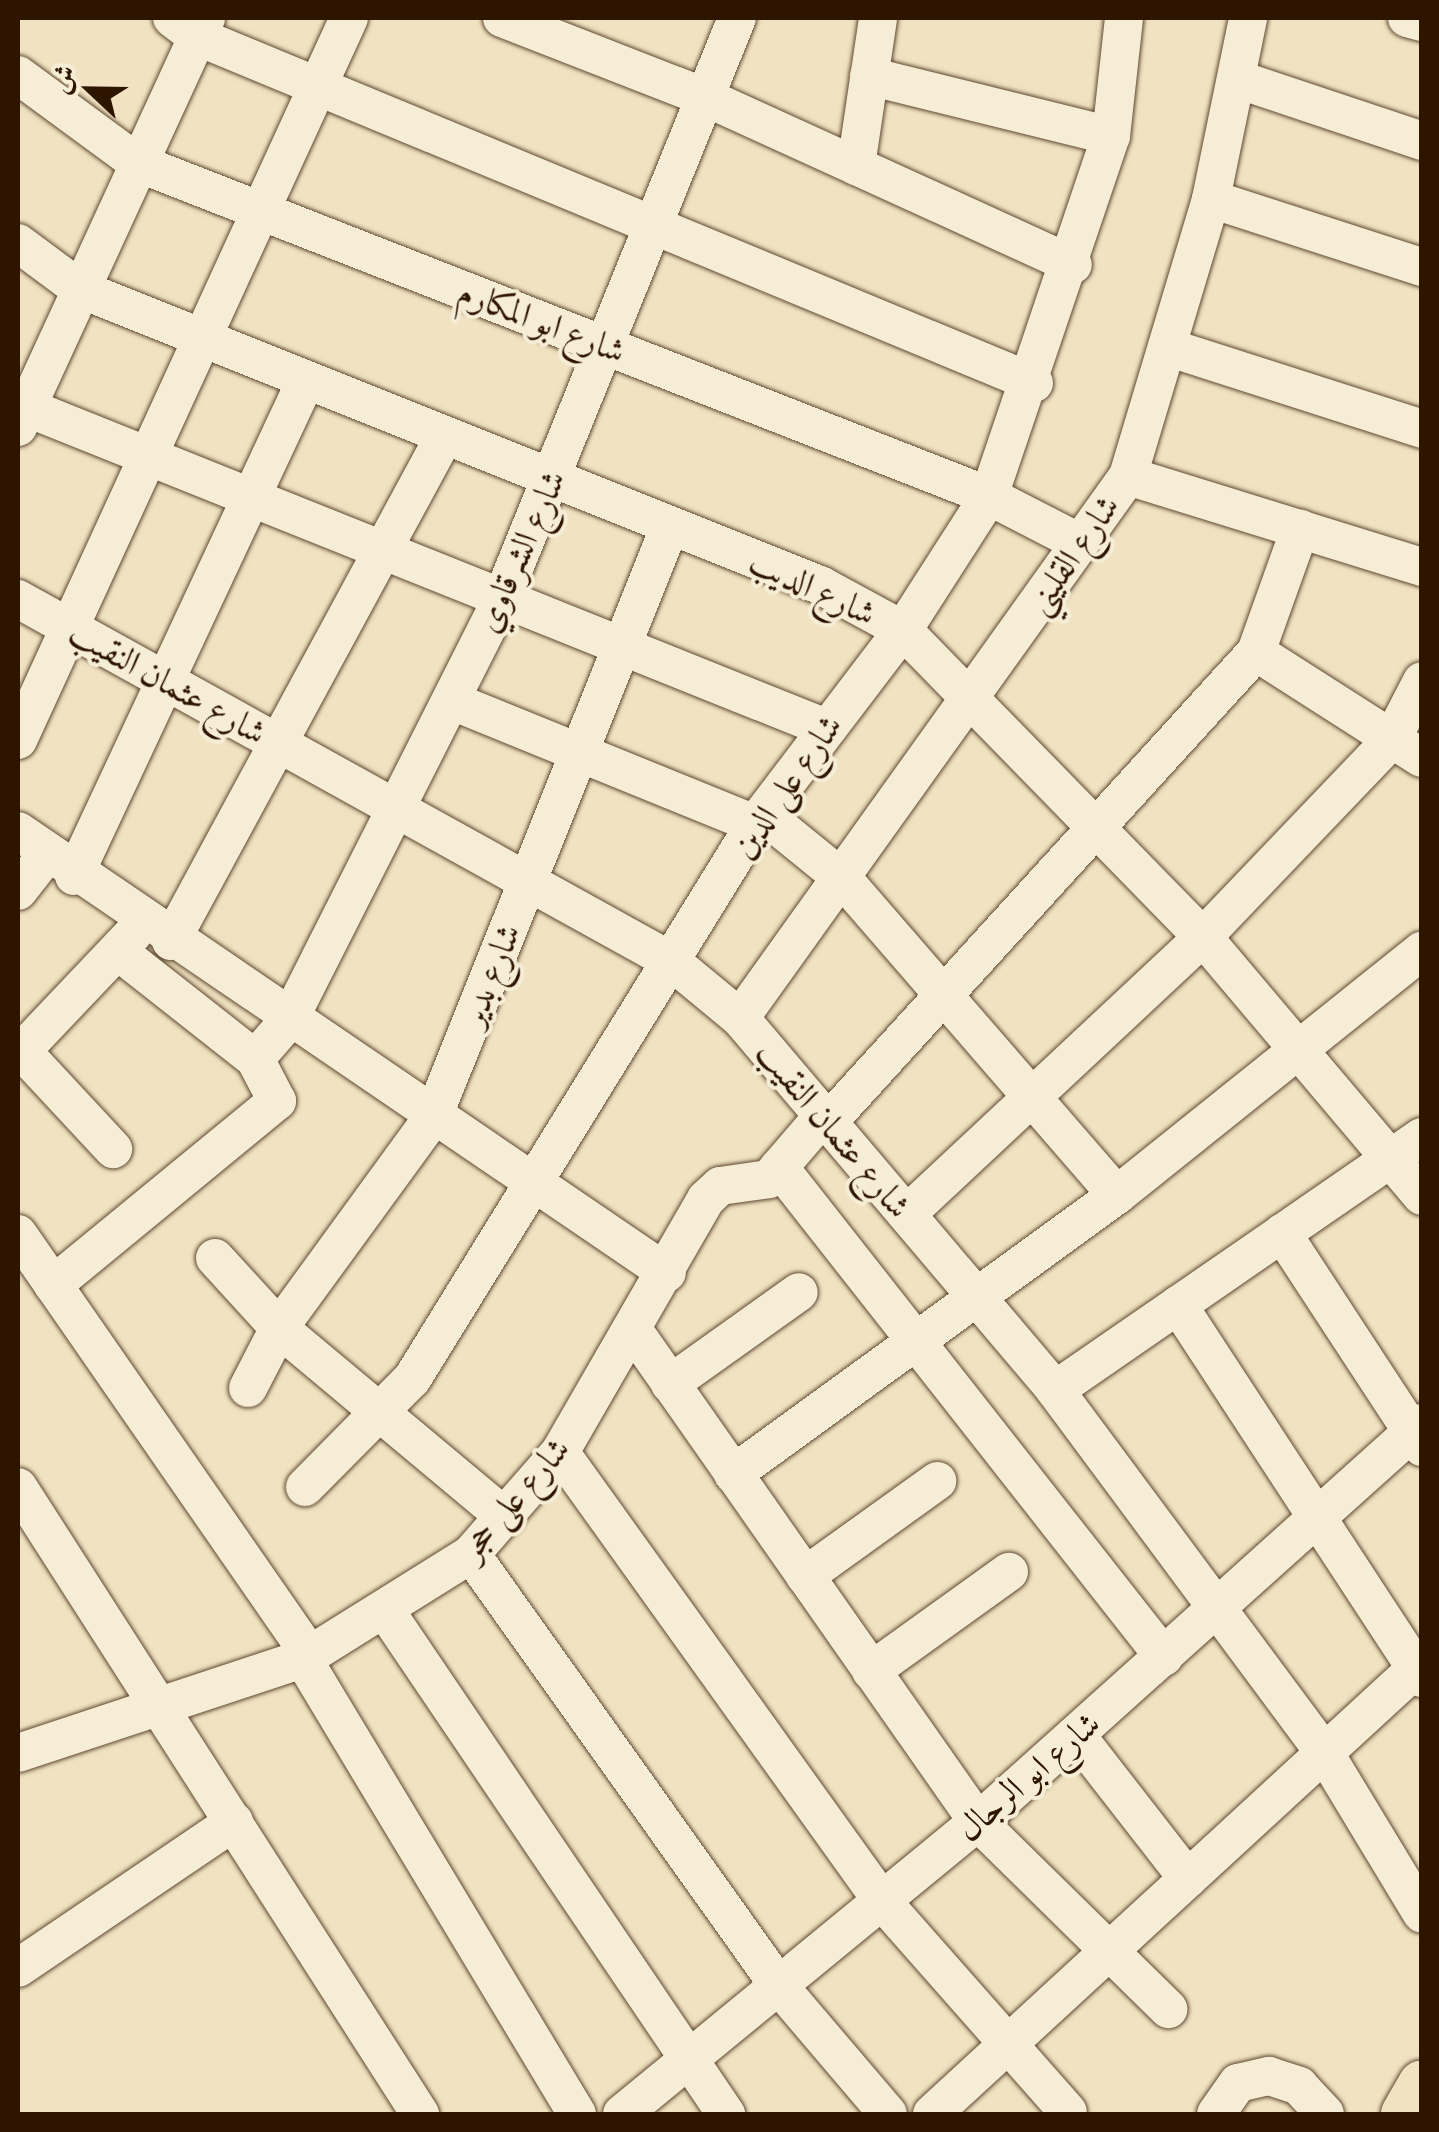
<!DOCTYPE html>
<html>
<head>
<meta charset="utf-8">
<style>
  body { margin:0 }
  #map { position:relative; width:1439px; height:2132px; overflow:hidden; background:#f1e3c1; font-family:"EB Garamond",Amiri,serif }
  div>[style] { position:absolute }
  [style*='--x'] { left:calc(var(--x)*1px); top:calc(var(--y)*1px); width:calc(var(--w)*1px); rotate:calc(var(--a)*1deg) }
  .roads { filter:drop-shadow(0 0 2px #5f4830) drop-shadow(0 0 2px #5f4830) }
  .minor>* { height:38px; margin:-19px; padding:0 19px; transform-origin:19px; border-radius:19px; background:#f6edd7 }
  .major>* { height:48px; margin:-24px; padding:0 24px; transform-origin:24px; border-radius:24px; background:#f1e3c1 }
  span { translate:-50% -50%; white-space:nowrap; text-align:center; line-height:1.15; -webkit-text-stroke:8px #f6edd7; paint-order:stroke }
  .street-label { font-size:35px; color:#2e1500 }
  .frame { position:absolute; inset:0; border:20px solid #2e1500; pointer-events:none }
  .north { position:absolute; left:40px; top:40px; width:100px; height:100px; -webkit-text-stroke:8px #f6edd7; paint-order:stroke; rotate:292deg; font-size:28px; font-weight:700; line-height:40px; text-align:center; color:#2e1500 }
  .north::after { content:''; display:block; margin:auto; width:35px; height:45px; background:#2e1500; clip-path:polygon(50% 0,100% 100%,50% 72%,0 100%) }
</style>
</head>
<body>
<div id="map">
  <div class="roads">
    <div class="minor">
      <i style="--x:172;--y:18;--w:30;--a:37"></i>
      <i style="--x:196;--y:36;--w:907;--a:22.49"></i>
      <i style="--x:502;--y:18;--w:220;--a:21.3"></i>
      <i style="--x:707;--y:98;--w:402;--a:24.5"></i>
      <i style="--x:1407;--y:18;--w:16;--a:15"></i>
      <i style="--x:18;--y:75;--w:149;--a:36.3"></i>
      <i style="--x:138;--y:163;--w:914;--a:21.37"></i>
      <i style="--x:989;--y:496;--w:102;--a:27.3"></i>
      <i style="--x:869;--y:76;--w:249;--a:13.9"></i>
      <i style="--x:1237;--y:79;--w:195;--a:18.5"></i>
      <i style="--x:856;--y:166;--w:150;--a:-81.5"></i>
      <i style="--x:1211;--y:199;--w:222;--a:17.9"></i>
      <i style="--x:18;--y:243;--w:77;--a:36.6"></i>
      <i style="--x:80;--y:289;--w:799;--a:21.81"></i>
      <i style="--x:822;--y:586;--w:92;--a:28.5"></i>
      <i style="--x:903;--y:630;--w:429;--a:45.7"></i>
      <i style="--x:1203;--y:937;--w:339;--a:49.8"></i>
      <i style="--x:1167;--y:347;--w:268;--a:17.8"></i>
      <i style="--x:18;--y:404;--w:871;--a:21.85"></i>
      <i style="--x:18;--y:427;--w:450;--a:-65.3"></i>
      <i style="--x:1128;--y:476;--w:308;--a:17.2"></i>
      <i style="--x:18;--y:599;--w:747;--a:29"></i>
      <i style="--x:671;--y:961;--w:89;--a:39.6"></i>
      <i style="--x:740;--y:1018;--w:487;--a:49.7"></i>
      <i style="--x:1055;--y:1390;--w:451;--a:53.4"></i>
      <i style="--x:1324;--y:1752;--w:189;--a:58.8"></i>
      <i style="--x:1256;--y:652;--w:197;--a:32.6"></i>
      <i style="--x:452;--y:701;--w:327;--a:22.1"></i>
      <i style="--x:18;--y:740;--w:794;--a:-65.37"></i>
      <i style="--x:763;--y:814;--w:103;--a:39.1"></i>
      <i style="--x:843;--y:879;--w:418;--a:49.1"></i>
      <i style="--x:18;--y:831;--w:785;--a:34.26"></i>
      <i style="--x:74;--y:876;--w:548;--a:-64.93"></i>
      <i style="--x:18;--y:891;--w:47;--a:-51.9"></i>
      <i style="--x:171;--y:941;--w:575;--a:-61.56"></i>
      <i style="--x:740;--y:1018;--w:667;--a:-54.4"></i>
      <i style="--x:1128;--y:476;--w:289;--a:-73.3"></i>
      <i style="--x:1211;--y:199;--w:185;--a:-78.4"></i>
      <i style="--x:22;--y:1051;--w:134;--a:47.1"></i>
      <i style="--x:18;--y:1055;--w:167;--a:-46.5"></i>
      <i style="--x:255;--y:1059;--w:52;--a:-48.9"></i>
      <i style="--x:289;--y:1020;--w:473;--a:-63.2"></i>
      <i style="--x:502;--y:598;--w:626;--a:-67.94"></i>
      <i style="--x:828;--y:1122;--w:636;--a:-47.68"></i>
      <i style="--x:1256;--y:652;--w:131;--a:-70.3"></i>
      <i style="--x:779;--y:1167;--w:623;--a:51.84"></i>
      <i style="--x:907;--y:1214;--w:405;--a:-43.1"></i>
      <i style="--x:1203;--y:937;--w:274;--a:-46.3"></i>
      <i style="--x:1392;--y:739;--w:65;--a:-62.7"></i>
      <i style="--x:1282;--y:1233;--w:256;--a:56.8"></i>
      <i style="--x:18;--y:1234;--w:512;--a:55.26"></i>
      <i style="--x:215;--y:1258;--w:95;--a:47.6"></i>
      <i style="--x:279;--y:1328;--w:295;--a:39.9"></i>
      <i style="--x:53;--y:1285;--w:290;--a:-39.4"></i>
      <i style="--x:277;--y:1101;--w:47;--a:-117.6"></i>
      <i style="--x:255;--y:1059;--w:174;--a:-141.8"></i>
      <i style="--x:1178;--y:1305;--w:446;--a:56.8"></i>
      <i style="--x:636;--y:1334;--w:596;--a:54.98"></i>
      <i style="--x:978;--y:1822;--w:267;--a:44.5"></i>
      <i style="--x:670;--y:1384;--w:158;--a:-35.5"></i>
      <i style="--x:248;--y:1388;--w:68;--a:-62.7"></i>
      <i style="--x:279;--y:1328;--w:261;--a:-53.9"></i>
      <i style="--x:433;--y:1117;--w:637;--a:-68.15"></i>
      <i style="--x:1055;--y:1390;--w:446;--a:-34.6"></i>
      <i style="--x:560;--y:1452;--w:553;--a:54.35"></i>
      <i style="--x:882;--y:1901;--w:281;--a:48.6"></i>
      <i style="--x:733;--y:1474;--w:475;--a:-36"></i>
      <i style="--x:1117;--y:1195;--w:391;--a:-38.7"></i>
      <i style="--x:18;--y:1487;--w:745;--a:57.33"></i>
      <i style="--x:305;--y:1487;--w:152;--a:-45.3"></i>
      <i style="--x:412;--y:1379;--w:652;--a:-58.28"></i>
      <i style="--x:755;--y:824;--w:244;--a:-52.7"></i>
      <i style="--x:903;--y:630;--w:159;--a:-57.3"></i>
      <i style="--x:989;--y:496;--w:380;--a:-71.3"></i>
      <i style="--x:1111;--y:136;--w:119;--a:-83.7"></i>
      <i style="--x:471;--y:1554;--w:531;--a:54.51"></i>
      <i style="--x:779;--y:1986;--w:168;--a:49.6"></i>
      <i style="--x:805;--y:1576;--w:163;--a:-35.7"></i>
      <i style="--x:385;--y:1610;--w:609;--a:55.92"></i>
      <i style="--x:303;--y:1659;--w:531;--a:58.94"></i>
      <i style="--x:871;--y:1671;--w:170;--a:-35.7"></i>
      <i style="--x:1076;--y:1735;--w:182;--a:52.1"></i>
      <i style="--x:18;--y:1753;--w:300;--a:-18.3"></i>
      <i style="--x:303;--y:1659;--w:198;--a:-32"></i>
      <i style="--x:471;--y:1554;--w:135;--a:-48.9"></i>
      <i style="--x:560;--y:1452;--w:292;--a:-60"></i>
      <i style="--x:706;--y:1199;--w:19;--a:-43"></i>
      <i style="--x:720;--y:1186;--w:49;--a:-8.1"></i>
      <i style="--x:769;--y:1179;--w:83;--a:-49.4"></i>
      <i style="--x:18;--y:1968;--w:261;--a:-34.1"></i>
      <i style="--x:622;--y:2114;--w:460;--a:-39.4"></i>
      <i style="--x:978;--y:1822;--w:597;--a:-41.94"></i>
      <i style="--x:932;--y:2114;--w:666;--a:-42.63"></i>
      <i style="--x:1216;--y:2114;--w:38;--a:-55"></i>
      <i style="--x:1238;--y:2083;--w:32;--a:-13"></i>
      <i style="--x:1269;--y:2076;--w:32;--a:18"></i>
      <i style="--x:1299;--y:2086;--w:38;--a:47"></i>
    </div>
    <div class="major">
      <i style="--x:1405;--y:2114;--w:34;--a:-60"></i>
    </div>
  </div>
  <div class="street-label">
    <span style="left:542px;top:321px;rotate:21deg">شارع ابو المكارم</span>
    <span style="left:520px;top:551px;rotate:-66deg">شارع الشرقاوي</span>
    <span style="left:1072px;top:554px;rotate:-55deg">شارع القليني</span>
    <span style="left:813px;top:587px;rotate:25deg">شارع الديب</span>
    <span style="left:168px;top:682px;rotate:29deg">شارع عثمان النقيب</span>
    <span style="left:786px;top:786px;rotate:-55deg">شارع على الدين</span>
    <span style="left:490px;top:975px;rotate:-68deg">شارع بدير</span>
    <span style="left:834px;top:1129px;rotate:50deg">شارع عثمان النقيب</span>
    <span style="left:514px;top:1498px;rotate:-49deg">شارع على حجر</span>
    <span style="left:1028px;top:1776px;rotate:-41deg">شارع ابو الرجال</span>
  </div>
  <div class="frame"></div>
  <div class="north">ش</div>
</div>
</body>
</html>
